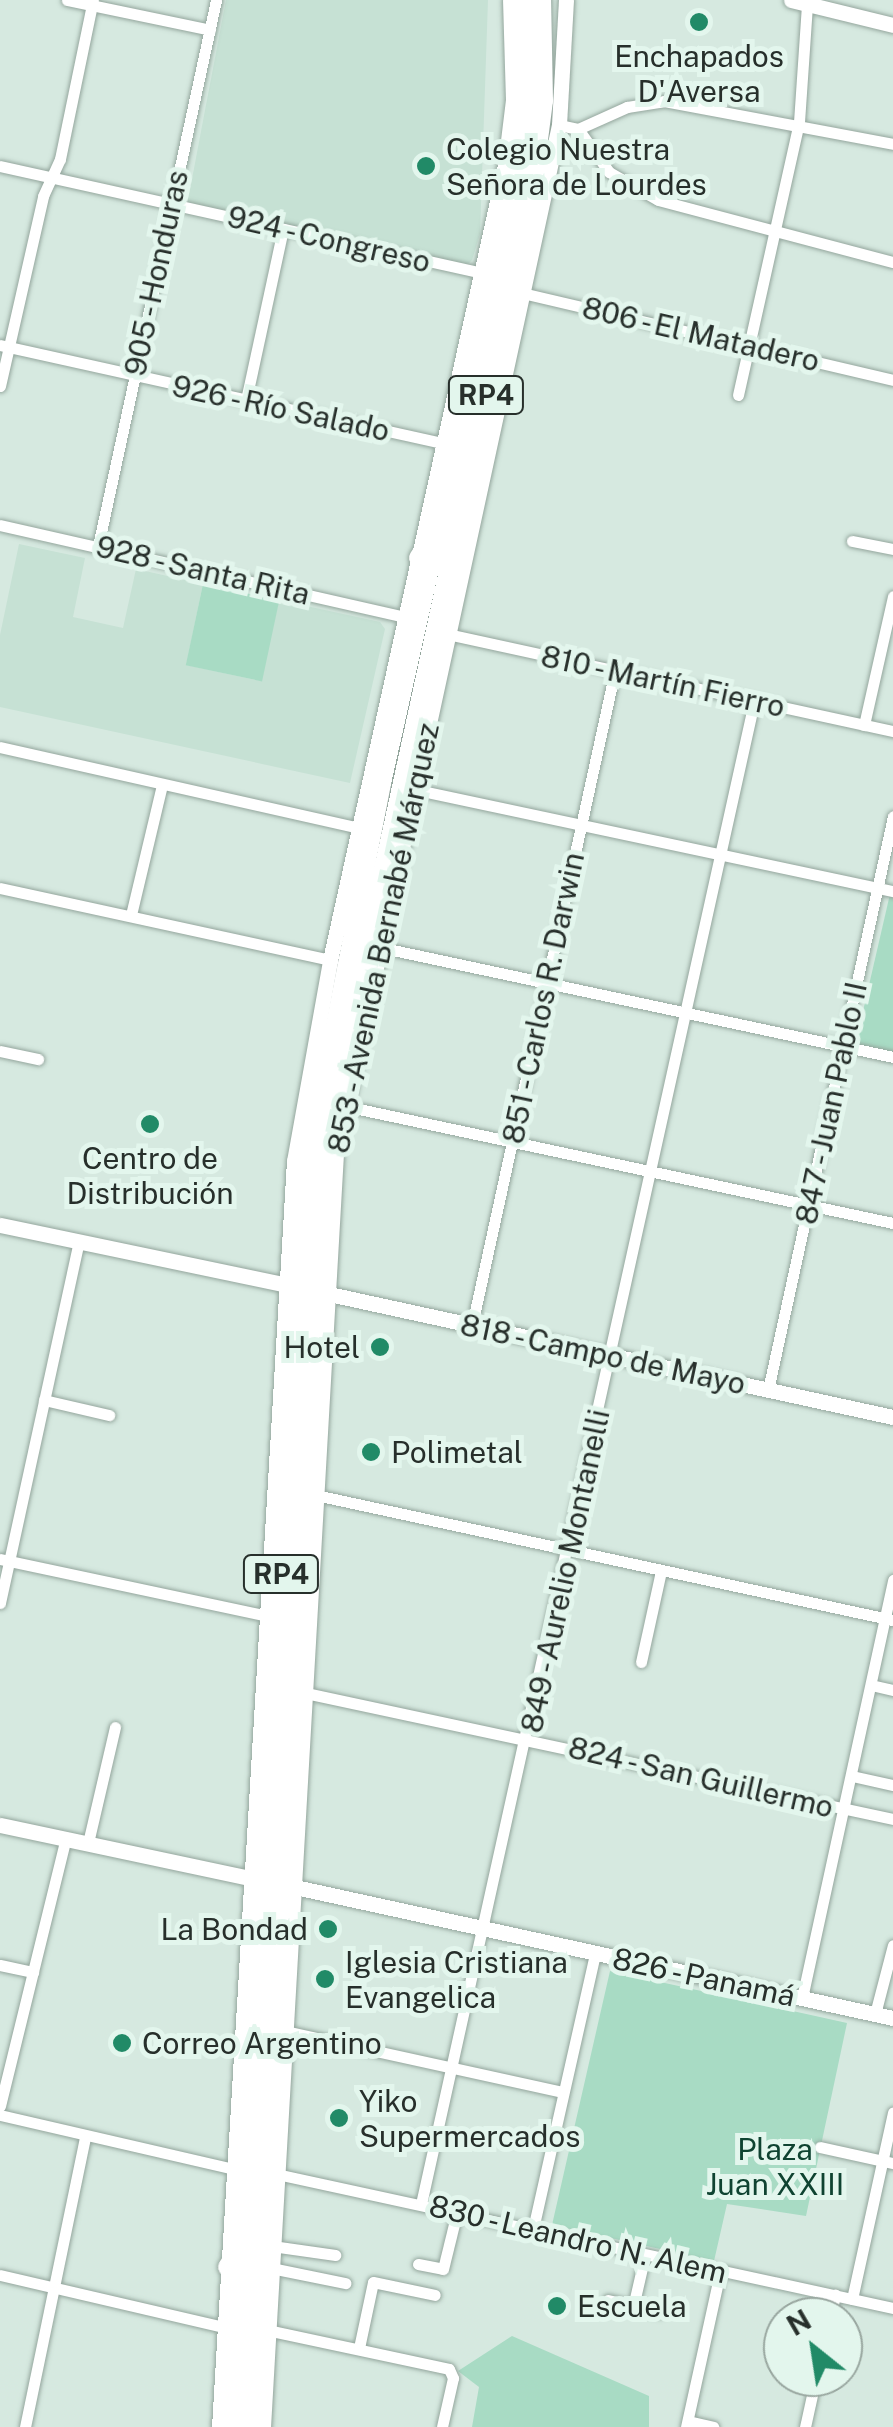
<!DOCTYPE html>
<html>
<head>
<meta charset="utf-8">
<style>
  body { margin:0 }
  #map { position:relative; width:893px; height:2427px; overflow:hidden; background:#d6e9e0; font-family:"Public Sans",sans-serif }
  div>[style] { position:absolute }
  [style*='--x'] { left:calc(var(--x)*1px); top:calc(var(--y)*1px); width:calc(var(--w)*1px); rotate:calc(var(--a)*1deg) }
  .built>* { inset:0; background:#c6e1d4 }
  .green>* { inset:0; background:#a8dbc4; transform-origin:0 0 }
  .roads { filter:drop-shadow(0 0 2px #94a69d) drop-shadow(0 0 2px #94a69d) }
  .street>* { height:11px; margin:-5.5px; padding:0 5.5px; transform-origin:5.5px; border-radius:5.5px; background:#fff }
  .secondary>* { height:15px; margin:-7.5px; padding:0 7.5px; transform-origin:7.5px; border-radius:7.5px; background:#fff }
  .primary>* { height:18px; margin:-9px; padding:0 9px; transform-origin:9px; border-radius:9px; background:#fff }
  .dots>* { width:28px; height:28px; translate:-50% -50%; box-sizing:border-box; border:5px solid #e3f6ed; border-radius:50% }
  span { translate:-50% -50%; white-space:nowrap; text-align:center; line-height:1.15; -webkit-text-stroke:10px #e3f6ed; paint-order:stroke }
  .shield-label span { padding:2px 8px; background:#e3f6ed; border:2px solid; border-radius:8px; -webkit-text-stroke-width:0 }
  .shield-label { font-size:28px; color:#272f2b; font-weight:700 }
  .poi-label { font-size:30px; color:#272f2b }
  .left { translate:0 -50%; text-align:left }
  .right { translate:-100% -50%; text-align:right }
  .street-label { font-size:30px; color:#272f2b }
  .park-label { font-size:30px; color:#0f4331 }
  .north { position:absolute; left:763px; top:2297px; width:100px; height:100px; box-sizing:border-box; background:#e3f6ed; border:2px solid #98a69f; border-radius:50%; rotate:330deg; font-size:28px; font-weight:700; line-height:40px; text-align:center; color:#272f2b }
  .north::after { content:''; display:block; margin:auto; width:35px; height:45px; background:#218a67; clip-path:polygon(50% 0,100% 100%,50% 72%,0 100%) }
</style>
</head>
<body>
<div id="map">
  <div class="built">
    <i style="clip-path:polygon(226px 0,488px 0,480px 234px,472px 260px,466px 266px,187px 205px)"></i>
    <i style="clip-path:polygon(19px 544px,85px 558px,73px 617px,123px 628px,136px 569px,203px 584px,186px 665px,261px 681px,279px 600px,380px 622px,385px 629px,350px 783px,0 707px,0 635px)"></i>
  </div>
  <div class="green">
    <i style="left:203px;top:584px;width:78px;height:83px;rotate:12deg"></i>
    <i style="clip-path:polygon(890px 894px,893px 894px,893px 1054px,855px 1046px)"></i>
    <i style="clip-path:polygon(610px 1971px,847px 2023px,806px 2216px,727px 2204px,714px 2261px,552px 2225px)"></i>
    <i style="clip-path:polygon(512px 2336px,649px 2396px,649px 2427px,472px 2427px,479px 2387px,458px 2371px)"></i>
  </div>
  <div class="roads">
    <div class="street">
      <i style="--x:67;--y:0;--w:146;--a:11.8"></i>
      <i style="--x:559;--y:125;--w:19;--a:12"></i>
      <i style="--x:578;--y:129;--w:54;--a:-24.2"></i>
      <i style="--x:627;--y:107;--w:37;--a:-9"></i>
      <i style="--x:664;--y:101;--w:233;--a:10.6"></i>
      <i style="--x:578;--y:129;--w:53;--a:54.2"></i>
      <i style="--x:609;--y:172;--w:56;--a:29.7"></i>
      <i style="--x:658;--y:200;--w:243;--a:14.8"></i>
      <i style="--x:0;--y:166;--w:494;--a:12.5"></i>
      <i style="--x:518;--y:292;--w:385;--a:13.2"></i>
      <i style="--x:0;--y:345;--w:456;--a:12.5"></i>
      <i style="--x:0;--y:386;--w:195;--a:-77.2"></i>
      <i style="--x:43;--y:196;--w:41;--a:-65.3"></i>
      <i style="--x:60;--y:159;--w:162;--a:-78.3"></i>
      <i style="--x:738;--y:395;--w:280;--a:-77.4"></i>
      <i style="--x:799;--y:122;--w:118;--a:-86.1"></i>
      <i style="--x:246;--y:400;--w:175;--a:-77.8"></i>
      <i style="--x:0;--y:525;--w:415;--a:12.8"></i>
      <i style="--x:852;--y:541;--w:42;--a:11"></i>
      <i style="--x:98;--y:546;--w:559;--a:-77.8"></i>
      <i style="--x:443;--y:633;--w:461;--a:12.3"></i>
      <i style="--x:864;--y:725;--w:132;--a:-77.3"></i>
      <i style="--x:0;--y:747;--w:367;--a:12.7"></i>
      <i style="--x:408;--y:788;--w:496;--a:12"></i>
      <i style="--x:0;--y:888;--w:338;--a:12.3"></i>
      <i style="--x:131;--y:915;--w:134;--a:-76.6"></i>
      <i style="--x:374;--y:946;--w:531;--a:12.07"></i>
      <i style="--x:0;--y:1051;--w:39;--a:12"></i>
      <i style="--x:340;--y:1105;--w:565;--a:12.05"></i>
      <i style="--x:472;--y:1325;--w:670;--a:-77.68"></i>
      <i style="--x:768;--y:1390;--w:587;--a:-77.71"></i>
      <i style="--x:44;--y:1400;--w:67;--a:13"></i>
      <i style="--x:311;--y:1494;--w:595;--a:12.22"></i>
      <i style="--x:0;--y:1559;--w:269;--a:12"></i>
      <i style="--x:0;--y:1603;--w:371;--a:-77.7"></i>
      <i style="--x:641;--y:1662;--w:93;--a:-77.6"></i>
      <i style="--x:871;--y:1685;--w:23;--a:13"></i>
      <i style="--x:301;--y:1692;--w:605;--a:12.11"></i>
      <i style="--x:852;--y:1776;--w:42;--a:12.4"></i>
      <i style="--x:88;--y:1843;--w:119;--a:-76.9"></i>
      <i style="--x:0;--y:1965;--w:34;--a:12"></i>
      <i style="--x:802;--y:1998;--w:428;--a:-77.7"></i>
      <i style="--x:875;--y:2014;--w:71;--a:-75.4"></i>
      <i style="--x:285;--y:2031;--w:284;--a:12.4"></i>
      <i style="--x:0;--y:2106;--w:276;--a:-76.2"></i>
      <i style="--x:0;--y:2115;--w:239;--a:13"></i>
      <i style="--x:820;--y:2147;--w:75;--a:12.4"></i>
      <i style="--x:272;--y:2173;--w:636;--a:12.26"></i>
      <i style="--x:421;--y:2204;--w:1538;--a:-77.5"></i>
      <i style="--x:533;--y:2229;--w:282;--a:-77.3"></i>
      <i style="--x:272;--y:2246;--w:64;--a:8.1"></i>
      <i style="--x:418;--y:2264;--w:25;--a:11"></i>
      <i style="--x:443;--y:2269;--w:59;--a:-76.2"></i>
      <i style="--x:271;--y:2268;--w:76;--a:11.5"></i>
      <i style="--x:0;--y:2275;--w:230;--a:13.1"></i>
      <i style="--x:852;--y:2299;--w:191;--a:-77.6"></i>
      <i style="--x:608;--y:2300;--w:53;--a:13"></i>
      <i style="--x:633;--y:2307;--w:53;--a:-77"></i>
      <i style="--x:830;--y:2317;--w:23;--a:-77"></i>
      <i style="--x:267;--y:2330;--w:186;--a:12.1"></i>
      <i style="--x:449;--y:2369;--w:10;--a:66"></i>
      <i style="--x:453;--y:2378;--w:50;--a:102.7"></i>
      <i style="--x:359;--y:2348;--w:67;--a:-78"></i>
      <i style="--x:373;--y:2282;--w:63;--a:11.8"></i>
      <i style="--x:688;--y:2421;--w:26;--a:13"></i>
      <i style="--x:25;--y:2427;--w:296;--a:-78.3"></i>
      <i style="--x:686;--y:2427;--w:159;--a:-77.6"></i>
      <i style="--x:805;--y:2427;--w:51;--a:-77.6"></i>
    </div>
    <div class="secondary">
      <i style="--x:791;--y:0;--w:105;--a:13.8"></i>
      <i style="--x:0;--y:1225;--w:299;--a:11.8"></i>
      <i style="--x:320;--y:1292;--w:586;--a:12.31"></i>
      <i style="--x:0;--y:1825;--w:265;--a:12"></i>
      <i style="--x:286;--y:1885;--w:621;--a:12.36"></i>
      <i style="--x:219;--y:2427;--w:1268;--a:-86.61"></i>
      <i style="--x:294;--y:1161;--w:204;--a:-79.8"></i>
      <i style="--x:330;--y:960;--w:814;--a:-77.59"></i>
      <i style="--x:505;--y:165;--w:65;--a:-83"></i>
      <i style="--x:513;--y:100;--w:100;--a:-91.7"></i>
      <i style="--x:263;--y:2427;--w:1277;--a:-86.72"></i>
      <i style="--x:336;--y:1152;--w:1051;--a:-77.75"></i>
      <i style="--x:559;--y:125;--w:125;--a:-86.8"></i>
    </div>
    <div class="primary">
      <i style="--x:418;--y:558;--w:31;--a:-57"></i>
      <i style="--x:227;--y:2267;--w:31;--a:-57"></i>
      <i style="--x:234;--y:2427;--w:1270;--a:-86.61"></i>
      <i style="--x:309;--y:1159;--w:383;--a:-79"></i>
      <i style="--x:382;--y:783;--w:636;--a:-77.38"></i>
      <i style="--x:521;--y:162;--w:74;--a:-84.6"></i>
      <i style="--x:528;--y:88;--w:88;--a:-92"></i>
      <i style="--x:248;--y:2427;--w:1301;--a:-86.52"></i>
      <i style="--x:327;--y:1128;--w:980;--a:-77.75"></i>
      <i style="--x:535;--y:170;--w:70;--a:-82.6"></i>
      <i style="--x:544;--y:101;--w:101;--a:-91.1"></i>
    </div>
  </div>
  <div class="dots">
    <i style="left:699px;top:22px;background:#218a67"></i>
    <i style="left:426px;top:166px;background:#218a67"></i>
    <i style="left:150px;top:1124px;background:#218a67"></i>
    <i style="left:380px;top:1347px;background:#218a67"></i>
    <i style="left:371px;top:1452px;background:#218a67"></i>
    <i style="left:328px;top:1929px;background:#218a67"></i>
    <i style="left:325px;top:1979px;background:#218a67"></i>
    <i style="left:122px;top:2043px;background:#218a67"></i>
    <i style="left:339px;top:2118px;background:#218a67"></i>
    <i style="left:557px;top:2306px;background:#218a67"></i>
  </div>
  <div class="shield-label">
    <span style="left:486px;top:395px">RP4</span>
    <span style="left:281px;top:1574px">RP4</span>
  </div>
  <div class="poi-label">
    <span style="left:699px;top:73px">Enchapados<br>D'Aversa</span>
    <span class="left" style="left:446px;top:166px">Colegio Nuestra<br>Señora de Lourdes</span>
    <span style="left:150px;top:1175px">Centro de<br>Distribución</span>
    <span class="right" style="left:360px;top:1347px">Hotel</span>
    <span class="left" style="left:391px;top:1452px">Polimetal</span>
    <span class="right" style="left:308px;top:1929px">La Bondad</span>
    <span class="left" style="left:345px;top:1979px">Iglesia Cristiana<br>Evangelica</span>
    <span class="left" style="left:142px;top:2043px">Correo Argentino</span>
    <span class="left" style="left:359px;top:2118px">Yiko<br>Supermercados</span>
    <span class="left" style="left:577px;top:2306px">Escuela</span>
  </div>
  <div class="street-label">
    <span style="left:329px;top:239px;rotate:13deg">924 - Congreso</span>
    <span style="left:156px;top:273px;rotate:-78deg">905 - Honduras</span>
    <span style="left:701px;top:334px;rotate:13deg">806 - El Matadero</span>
    <span style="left:281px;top:408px;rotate:12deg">926 - Río Salado</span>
    <span style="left:203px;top:570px;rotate:13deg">928 - Santa Rita</span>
    <span style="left:663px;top:681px;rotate:12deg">810 - Martín Fierro</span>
    <span style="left:383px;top:938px;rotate:-78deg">853 - Avenida Bernabé Márquez</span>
    <span style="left:543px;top:998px;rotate:-78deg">851 - Carlos R. Darwin</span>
    <span style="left:831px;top:1103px;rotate:-78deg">847 - Juan Pablo II</span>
    <span style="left:603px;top:1354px;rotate:12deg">818 - Campo de Mayo</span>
    <span style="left:565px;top:1571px;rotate:-78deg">849 - Aurelio Montanelli</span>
    <span style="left:701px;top:1777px;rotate:13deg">824 - San Guillermo</span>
    <span style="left:704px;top:1977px;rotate:12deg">826 - Panamá</span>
    <span style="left:578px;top:2239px;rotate:13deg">830 - Leandro N. Alem</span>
  </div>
  <div class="park-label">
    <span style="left:775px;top:2166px">Plaza<br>Juan XXIII</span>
  </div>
  <div class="north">N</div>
</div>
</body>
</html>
